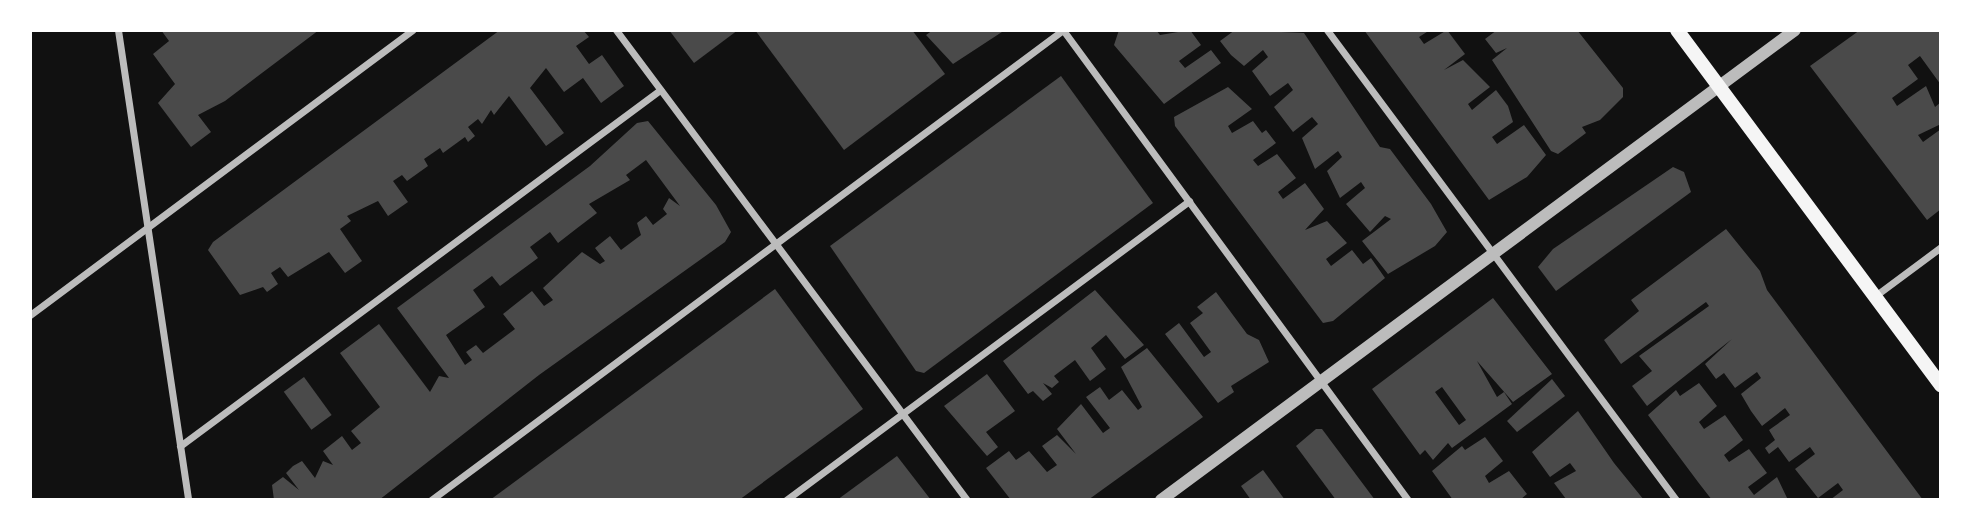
<!DOCTYPE html>
<html>
<head>
<meta charset="utf-8">
<style>
  body { margin:0 }
  #map { position:relative; width:1971px; height:530px; overflow:hidden; background:#111; font-family:"Playfair Display",serif }
  div>[style] { position:absolute }
  [style*='--x'] { left:calc(var(--x)*1px); top:calc(var(--y)*1px); width:calc(var(--w)*1px); rotate:calc(var(--a)*1deg) }
  .building>* { inset:0; background:#4a4a4a; transform-origin:0 0 }
  .minor>* { height:7px; margin:-3.5px; padding:0 3.5px; transform-origin:3.5px; border-radius:3.5px; background:#bcbcbc }
  .tertiary>* { height:12px; margin:-6px; padding:0 6px; transform-origin:6px; border-radius:6px; background:#bcbcbc }
  .secondary>* { height:14px; margin:-7px; padding:0 7px; transform-origin:7px; border-radius:7px; background:#f5f5f5 }
  span { translate:-50% -50%; white-space:nowrap; text-align:center; line-height:1.15; -webkit-text-stroke:7px #fff; paint-order:stroke }
  .frame { position:absolute; inset:0; border:32px solid #fff; pointer-events:none }
</style>
</head>
<body>
<div id="map">
  <div class="building">
    <i style="clip-path:polygon(161px 30px,319px 30px,225px 101px,198px 115px,211px 132px,191px 147px,158px 103px,175px 84px,153px 54px,169px 41px)"></i>
    <i style="clip-path:polygon(500px 30px,583px 30px,589px 37px,576px 46px,589px 64px,602px 55px,624px 86px,601px 103px,583px 78px,564px 92px,546px 68px,530px 88px,564px 133px,546px 146px,509px 96px,494px 115px,491px 110px,482px 124px,478px 119px,468px 127px,475px 136px,468px 142px,465px 137px,443px 153px,440px 148px,424px 159px,428px 166px,407px 181px,402px 175px,393px 181px,408px 202px,388px 216px,378px 201px,347px 216px,351px 221px,340px 229px,362px 261px,345px 273px,329px 252px,288px 277px,280px 267px,271px 273px,278px 284px,267px 292px,263px 287px,240px 295px,208px 250px,213px 242px)"></i>
    <i style="clip-path:polygon(669px 30px,738px 30px,694px 63px)"></i>
    <i style="clip-path:polygon(755px 30px,912px 30px,945px 74px,844px 150px)"></i>
    <i style="clip-path:polygon(933px 30px,1005px 30px,953px 64px,926px 35px)"></i>
    <i style="clip-path:polygon(1119px 30px,1156px 30px,1160px 35px,1190px 30px,1201px 45px,1179px 61px,1185px 68px,1211px 50px,1221px 63px,1164px 104px,1114px 45px)"></i>
    <i style="clip-path:polygon(1235px 30px,1304px 33px,1380px 147px,1390px 149px,1431px 204px,1447px 232px,1435px 246px,1388px 274px,1362px 241px,1391px 219px,1385px 216px,1370px 232px,1346px 204px,1365px 188px,1361px 182px,1340px 198px,1327px 171px,1342px 157px,1338px 151px,1315px 169px,1302px 138px,1318px 124px,1312px 117px,1293px 132px,1274px 107px,1293px 90px,1288px 83px,1270px 96px,1252px 71px,1268px 57px,1263px 50px,1244px 66px,1231px 55px,1220px 41px)"></i>
    <i style="clip-path:polygon(1364px 30px,1430px 30px,1419px 37px,1424px 44px,1447px 30px,1465px 54px,1444px 70px,1463px 60px,1490px 87px,1468px 104px,1472px 110px,1496px 90px,1508px 106px,1513px 122px,1492px 137px,1497px 144px,1524px 125px,1546px 155px,1527px 177px,1489px 200px)"></i>
    <i style="clip-path:polygon(1497px 30px,1577px 30px,1623px 88px,1623px 97px,1600px 120px,1582px 127px,1586px 133px,1558px 154px,1551px 151px,1492px 60px,1507px 48px,1496px 53px,1485px 39px)"></i>
    <i style="clip-path:polygon(1860px 30px,1941px 30px,1941px 85px,1920px 56px,1908px 65px,1918px 79px,1892px 98px,1897px 106px,1926px 86px,1935px 107px,1941px 102px,1941px 124px,1918px 135px,1923px 142px,1941px 129px,1941px 209px,1927px 220px,1810px 66px)"></i>
    <i style="clip-path:polygon(1061px 76px,1153px 203px,924px 373px,916px 371px,830px 246px)"></i>
    <i style="clip-path:polygon(1228px 87px,1252px 109px,1228px 126px,1232px 133px,1253px 121px,1262px 133px,1266px 130px,1276px 143px,1253px 160px,1258px 166px,1277px 154px,1296px 178px,1278px 192px,1283px 199px,1305px 183px,1324px 209px,1305px 230px,1327px 221px,1347px 243px,1326px 259px,1331px 266px,1352px 250px,1363px 264px,1371px 258px,1385px 278px,1333px 321px,1323px 323px,1175px 126px,1174px 117px)"></i>
    <i style="clip-path:polygon(evenodd,648px 121px,716px 205px,731px 232px,725px 242px,539px 375px,379px 500px,274px 500px,272px 485px,283px 477px,299px 490px,286px 473px,293px 466px,302px 461px,315px 478px,323px 461px,333px 465px,323px 451px,342px 436px,352px 450px,361px 443px,351px 431px,380px 407px,340px 353px,379px 324px,430px 392px,439px 376px,449px 378px,397px 308px,590px 166px,637px 123px,648px 121px,646px 160px,680px 206px,669px 198px,663px 209px,667px 214px,653px 225px,646px 216px,637px 223px,641px 235px,621px 250px,610px 236px,595px 248px,605px 261px,600px 264px,582px 252px,543px 288px,553px 300px,544px 306px,532px 291px,503px 314px,515px 329px,483px 353px,476px 345px,466px 352px,472px 360px,465px 365px,446px 335px,485px 307px,473px 290px,492px 276px,500px 286px,538px 258px,530px 247px,550px 232px,558px 243px,576px 229px,597px 213px,589px 204px,630px 180px,626px 175px,646px 160px)"></i>
    <i style="clip-path:polygon(1673px 167px,1684px 172px,1691px 192px,1556px 291px,1538px 267px,1553px 249px)"></i>
    <i style="clip-path:polygon(1726px 229px,1760px 271px,1767px 290px,1923px 500px,1830px 500px,1843px 490px,1838px 483px,1818px 498px,1795px 469px,1815px 454px,1810px 447px,1789px 462px,1778px 447px,1769px 454px,1765px 448px,1775px 440px,1769px 430px,1790px 415px,1785px 408px,1762px 426px,1751px 411px,1741px 394px,1761px 378px,1757px 372px,1735px 388px,1724px 373px,1716px 379px,1705px 364px,1732px 339px,1647px 406px,1632px 386px,1652px 371px,1639px 356px,1709px 306px,1706px 302px,1621px 364px,1604px 340px,1639px 311px,1631px 300px)"></i>
    <i style="clip-path:polygon(775px 289px,863px 409px,739px 500px,490px 500px)"></i>
    <i style="clip-path:polygon(1095px 290px,1144px 345px,1125px 359px,1106px 335px,1091px 348px,1106px 369px,1090px 381px,1075px 360px,1054px 376px,1059px 382px,1052px 388px,1043px 383px,1052px 394px,1043px 401px,1033px 391px,1028px 394px,1003px 361px)"></i>
    <i style="clip-path:polygon(1216px 292px,1247px 334px,1259px 340px,1269px 362px,1231px 386px,1234px 392px,1218px 403px,1165px 334px,1179px 323px,1204px 357px,1211px 352px,1190px 323px,1203px 313px,1197px 307px)"></i>
    <i style="clip-path:polygon(evenodd,1493px 298px,1552px 374px,1513px 402px,1477px 361px,1497px 397px,1504px 392px,1512px 404px,1452px 448px,1448px 443px,1433px 460px,1425px 450px,1420px 455px,1372px 389px,1493px 298px,1442px 387px,1466px 420px,1459px 425px,1435px 392px,1442px 387px)"></i>
    <i style="clip-path:polygon(1147px 348px,1203px 417px,1088px 500px,1011px 500px,986px 468px,1009px 451px,1016px 460px,1029px 451px,1047px 472px,1057px 465px,1042px 446px,1057px 435px,1076px 454px,1057px 429px,1081px 404px,1103px 433px,1110px 428px,1086px 397px,1100px 387px,1109px 400px,1122px 390px,1138px 410px,1142px 407px,1121px 367px)"></i>
    <i style="clip-path:polygon(987px 374px,1015px 411px,986px 432px,998px 447px,987px 456px,944px 406px)"></i>
    <i style="left:304px;top:377px;width:47px;height:25px;rotate:54deg"></i>
    <i style="clip-path:polygon(1552px 379px,1565px 396px,1517px 432px,1507px 421px)"></i>
    <i style="clip-path:polygon(1699px 383px,1717px 406px,1699px 422px,1704px 429px,1725px 415px,1743px 440px,1724px 455px,1729px 462px,1749px 449px,1767px 473px,1748px 487px,1754px 495px,1777px 477px,1788px 500px,1712px 500px,1698px 482px,1648px 415px,1676px 390px,1680px 396px)"></i>
    <i style="clip-path:polygon(1578px 411px,1614px 463px,1644px 500px,1566px 499px,1554px 483px,1576px 471px,1570px 463px,1550px 477px,1532px 452px)"></i>
    <i style="clip-path:polygon(1316px 429px,1322px 429px,1375px 500px,1336px 500px,1296px 446px)"></i>
    <i style="clip-path:polygon(1485px 437px,1503px 461px,1485px 476px,1489px 483px,1509px 471px,1527px 494px,1520px 500px,1453px 500px,1432px 471px,1462px 446px,1465px 450px)"></i>
    <i style="clip-path:polygon(897px 456px,931px 500px,837px 500px)"></i>
    <i style="clip-path:polygon(1263px 470px,1285px 500px,1251px 500px,1241px 486px)"></i>
  </div>
  <div class="minor">
    <i style="--x:118;--y:30;--w:475;--a:81.5"></i>
    <i style="--x:616;--y:30;--w:587;--a:53.25"></i>
    <i style="--x:1063;--y:30;--w:583;--a:53.72"></i>
    <i style="--x:1327;--y:30;--w:585;--a:53.4"></i>
    <i style="--x:1875;--y:296;--w:82;--a:-36.6"></i>
    <i style="--x:30;--y:315;--w:477;--a:-36.7"></i>
    <i style="--x:180;--y:446;--w:598;--a:-36.56"></i>
    <i style="--x:431;--y:500;--w:788;--a:-36.64"></i>
    <i style="--x:786;--y:500;--w:502;--a:-36.57"></i>
  </div>
  <div class="tertiary">
    <i style="--x:1161;--y:500;--w:789;--a:-36.55"></i>
  </div>
  <div class="secondary">
    <i style="--x:1677;--y:30;--w:443;--a:53.4"></i>
  </div>
  <div class="frame"></div>
</div>
</body>
</html>
